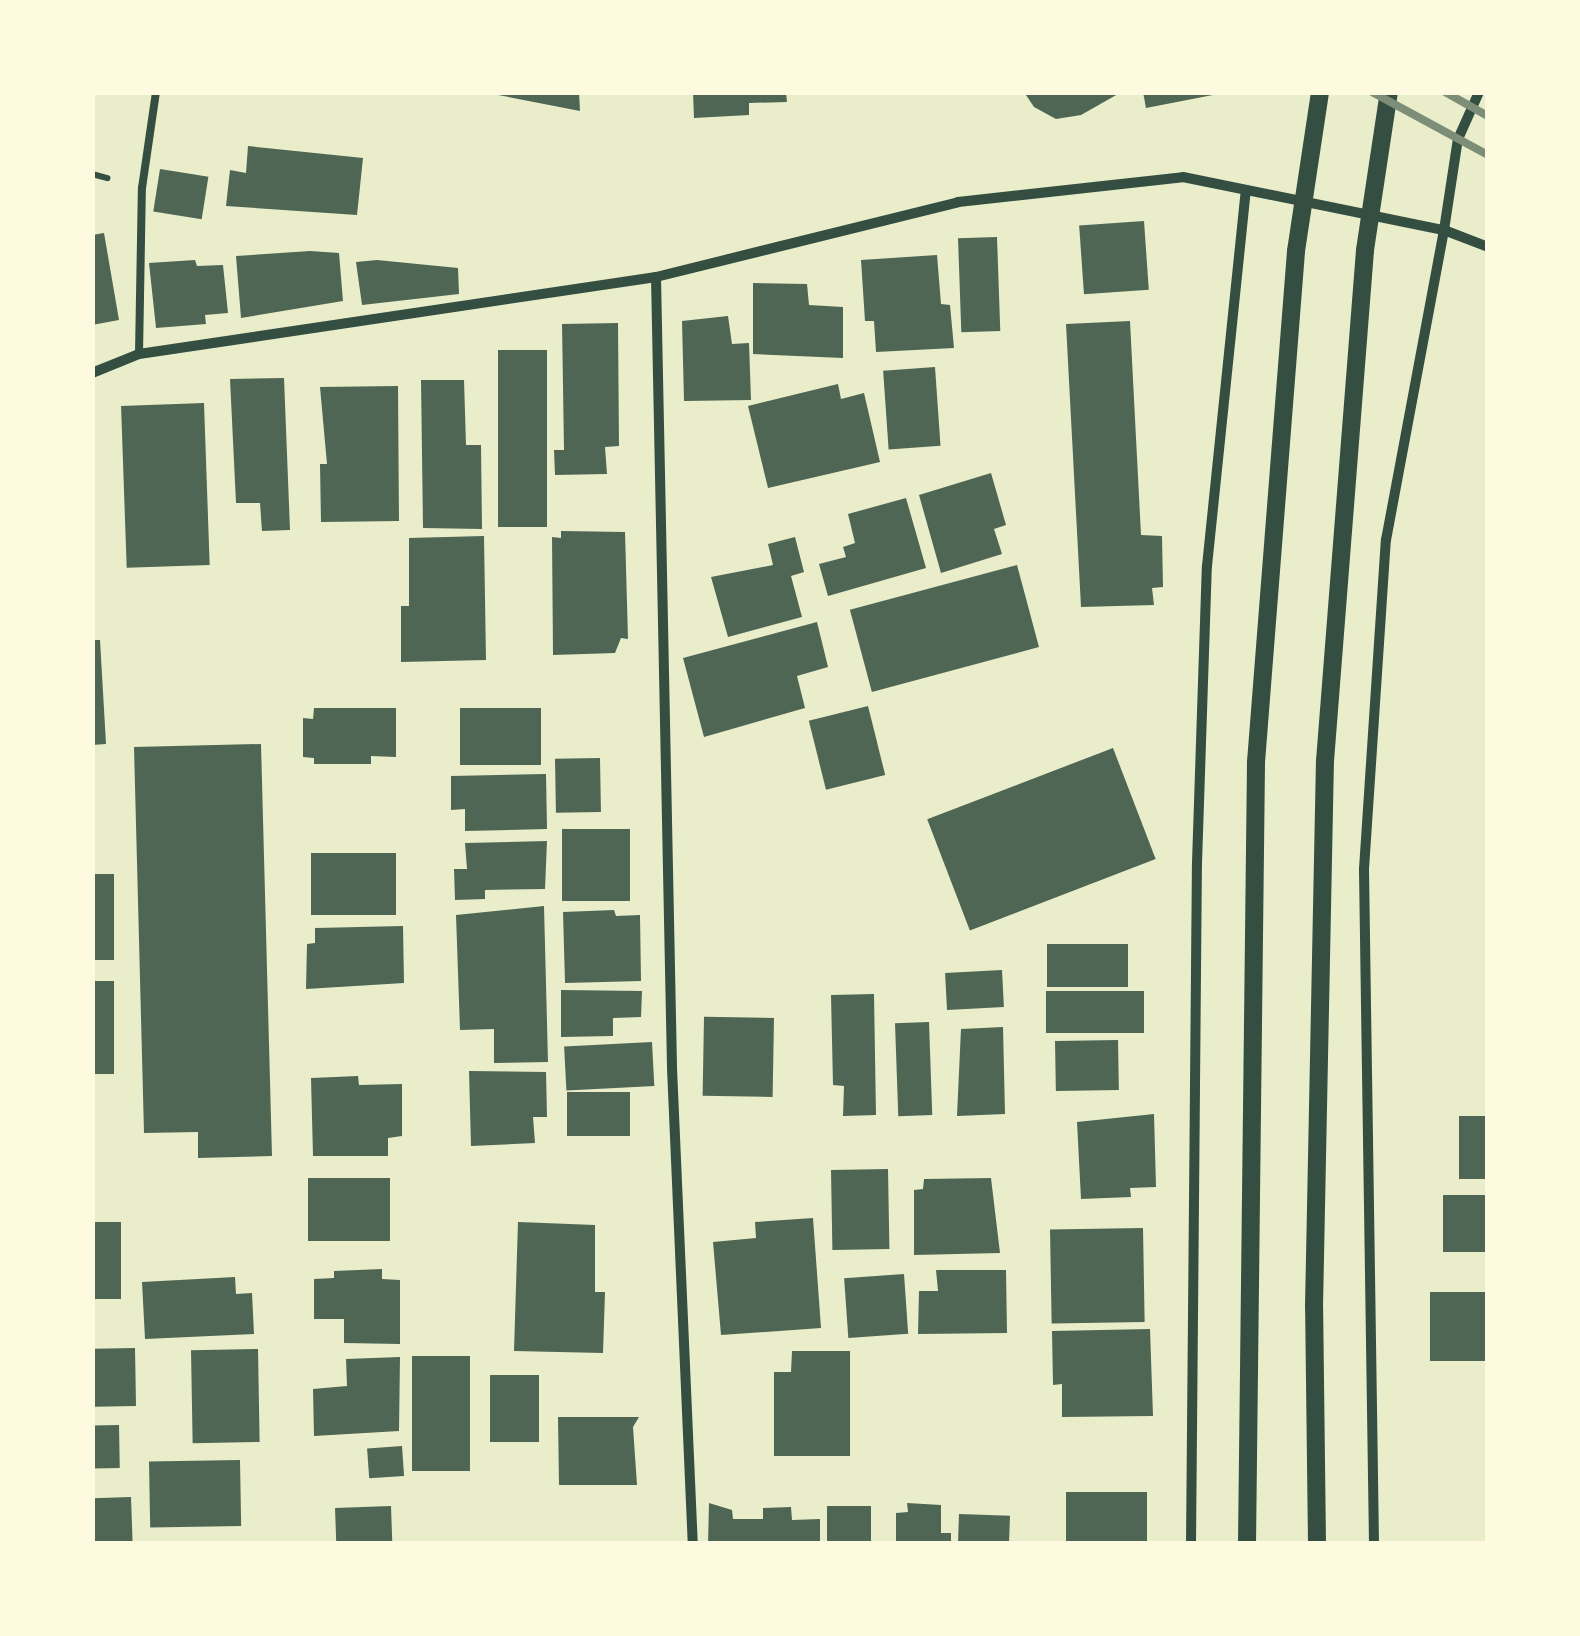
<!DOCTYPE html>
<html>
<head>
<meta charset="utf-8">
<style>
  body { margin:0 }
  #map { position:relative; width:1580px; height:1636px; overflow:hidden; background:#e9edc9; font-family:"PT Sans Narrow",sans-serif }
  div>[style] { position:absolute }
  [style*='--x'] { left:calc(var(--x)*1px); top:calc(var(--y)*1px); width:calc(var(--w)*1px); rotate:calc(var(--a)*1deg) }
  .building>* { inset:0; background:#4f6655; transform-origin:0 0 }
  .path>* { height:6px; margin:-3px; padding:0 3px; transform-origin:3px; border-radius:3px; background:#344e41 }
  .service>* { height:8px; margin:-4px; padding:0 4px; transform-origin:4px; border-radius:4px; background:#344e41 }
  .minor>* { height:10px; margin:-5px; padding:0 5px; transform-origin:5px; border-radius:5px; background:#344e41 }
  .tertiary>* { height:18px; margin:-9px; padding:0 9px; transform-origin:9px; border-radius:9px; background:#344e41 }
  .rail>* { height:8px; margin:-4px; padding:0 4px; transform-origin:4px; border-radius:4px; background:#7c8e77 }
  span { translate:-50% -50%; white-space:nowrap; text-align:center; line-height:1.15; -webkit-text-stroke:10px #fefae0; paint-order:stroke }
  .frame { position:absolute; inset:0; border:95px solid #fefae0; pointer-events:none }
</style>
</head>
<body>
<div id="map">
  <div class="building">
    <i style="clip-path:polygon(494px 92px,579px 92px,580px 111px,493px 94px)"></i>
    <i style="clip-path:polygon(693px 92px,786px 92px,787px 102px,749px 103px,749px 115px,694px 118px)"></i>
    <i style="clip-path:polygon(1024px 92px,1117px 92px,1118px 94px,1081px 115px,1056px 119px,1034px 107px)"></i>
    <i style="clip-path:polygon(1143px 92px,1218px 92px,1218px 94px,1146px 108px)"></i>
    <i style="clip-path:polygon(248px 146px,363px 158px,357px 215px,226px 206px,230px 170px,246px 173px)"></i>
    <i style="left:160px;top:169px;width:49px;height:43px;rotate:9deg"></i>
    <i style="left:1144px;top:221px;width:69px;height:65px;rotate:86deg"></i>
    <i style="clip-path:polygon(104px 233px,119px 320px,92px 325px,92px 235px)"></i>
    <i style="left:997px;top:237px;width:94px;height:39px;rotate:88deg"></i>
    <i style="clip-path:polygon(310px 251px,339px 253px,343px 301px,241px 318px,236px 256px)"></i>
    <i style="clip-path:polygon(937px 255px,941px 304px,950px 305px,954px 348px,876px 352px,874px 321px,865px 321px,861px 260px)"></i>
    <i style="clip-path:polygon(195px 260px,197px 266px,223px 265px,228px 313px,205px 315px,206px 324px,156px 328px,149px 263px)"></i>
    <i style="clip-path:polygon(377px 260px,458px 268px,459px 294px,362px 305px,356px 262px)"></i>
    <i style="clip-path:polygon(753px 283px,807px 284px,809px 305px,843px 307px,843px 358px,753px 354px)"></i>
    <i style="clip-path:polygon(728px 316px,732px 344px,749px 343px,751px 400px,684px 401px,682px 321px)"></i>
    <i style="clip-path:polygon(1130px 321px,1141px 535px,1162px 536px,1163px 587px,1152px 588px,1154px 605px,1081px 607px,1066px 324px)"></i>
    <i style="clip-path:polygon(618px 323px,619px 446px,605px 447px,607px 474px,555px 475px,554px 450px,564px 450px,562px 324px)"></i>
    <i style="left:547px;top:350px;width:177px;height:49px;rotate:90deg"></i>
    <i style="left:935px;top:367px;width:79px;height:52px;rotate:86deg"></i>
    <i style="clip-path:polygon(284px 378px,290px 530px,262px 531px,260px 503px,236px 503px,230px 379px)"></i>
    <i style="clip-path:polygon(421px 380px,464px 380px,466px 445px,481px 445px,482px 529px,423px 528px)"></i>
    <i style="clip-path:polygon(838px 384px,841px 399px,864px 393px,880px 462px,768px 488px,748px 406px)"></i>
    <i style="clip-path:polygon(398px 386px,399px 521px,321px 522px,320px 464px,327px 464px,320px 387px)"></i>
    <i style="left:204px;top:403px;width:162px;height:83px;rotate:88deg"></i>
    <i style="clip-path:polygon(991px 473px,1006px 525px,994px 529px,1002px 554px,941px 573px,919px 495px)"></i>
    <i style="clip-path:polygon(906px 498px,926px 568px,828px 596px,819px 564px,846px 557px,843px 547px,855px 543px,848px 514px)"></i>
    <i style="clip-path:polygon(561px 531px,625px 532px,628px 639px,621px 638px,615px 653px,553px 655px,552px 537px,561px 538px)"></i>
    <i style="clip-path:polygon(484px 536px,486px 660px,401px 662px,401px 606px,409px 606px,409px 538px)"></i>
    <i style="clip-path:polygon(795px 537px,804px 572px,791px 576px,802px 617px,728px 637px,711px 577px,773px 565px,768px 544px)"></i>
    <i style="left:1017px;top:565px;width:85px;height:173px;rotate:75deg"></i>
    <i style="clip-path:polygon(817px 622px,828px 667px,797px 676px,805px 708px,704px 737px,683px 658px)"></i>
    <i style="clip-path:polygon(92px 640px,100px 640px,106px 744px,92px 745px)"></i>
    <i style="left:868px;top:706px;width:71px;height:61px;rotate:76deg"></i>
    <i style="clip-path:polygon(314px 708px,396px 708px,396px 757px,371px 756px,371px 764px,314px 764px,314px 758px,303px 757px,303px 718px,313px 719px)"></i>
    <i style="left:541px;top:708px;width:57px;height:81px;rotate:90deg"></i>
    <i style="clip-path:polygon(261px 744px,272px 1156px,198px 1158px,198px 1132px,144px 1133px,134px 747px)"></i>
    <i style="left:1113px;top:748px;width:119px;height:199px;rotate:69deg"></i>
    <i style="left:600px;top:758px;width:54px;height:45px;rotate:89deg"></i>
    <i style="clip-path:polygon(546px 774px,547px 829px,465px 831px,465px 809px,451px 810px,451px 776px)"></i>
    <i style="left:562px;top:829px;width:68px;height:72px"></i>
    <i style="clip-path:polygon(547px 841px,545px 889px,485px 890px,485px 899px,455px 900px,454px 869px,467px 869px,465px 843px)"></i>
    <i style="left:311px;top:853px;width:85px;height:62px"></i>
    <i style="left:92px;top:874px;width:22px;height:86px"></i>
    <i style="clip-path:polygon(544px 906px,548px 1062px,494px 1063px,494px 1029px,460px 1030px,456px 915px)"></i>
    <i style="clip-path:polygon(614px 910px,616px 916px,640px 915px,641px 981px,565px 983px,563px 912px)"></i>
    <i style="clip-path:polygon(403px 926px,404px 983px,306px 989px,307px 944px,315px 943px,315px 928px)"></i>
    <i style="left:1047px;top:944px;width:81px;height:43px"></i>
    <i style="left:1002px;top:970px;width:37px;height:57px;rotate:87deg"></i>
    <i style="left:92px;top:981px;width:22px;height:93px"></i>
    <i style="clip-path:polygon(561px 990px,642px 991px,641px 1017px,613px 1018px,613px 1036px,561px 1037px)"></i>
    <i style="left:1144px;top:991px;width:42px;height:98px;rotate:90deg"></i>
    <i style="clip-path:polygon(874px 994px,876px 1115px,843px 1116px,844px 1086px,833px 1085px,831px 995px)"></i>
    <i style="left:774px;top:1018px;width:79px;height:70px;rotate:91deg"></i>
    <i style="left:929px;top:1022px;width:93px;height:34px;rotate:88deg"></i>
    <i style="clip-path:polygon(1003px 1027px,1005px 1114px,957px 1116px,961px 1029px)"></i>
    <i style="left:1118px;top:1040px;width:50px;height:63px;rotate:89deg"></i>
    <i style="left:652px;top:1042px;width:44px;height:88px;rotate:87deg"></i>
    <i style="clip-path:polygon(469px 1071px,546px 1072px,547px 1117px,533px 1117px,535px 1143px,471px 1146px)"></i>
    <i style="clip-path:polygon(358px 1076px,359px 1085px,402px 1084px,402px 1136px,388px 1138px,388px 1156px,313px 1156px,311px 1078px)"></i>
    <i style="left:630px;top:1092px;width:44px;height:63px;rotate:90deg"></i>
    <i style="clip-path:polygon(1154px 1114px,1156px 1187px,1130px 1188px,1131px 1197px,1081px 1199px,1077px 1122px)"></i>
    <i style="left:1488px;top:1116px;width:63px;height:29px;rotate:90deg"></i>
    <i style="left:888px;top:1169px;width:80px;height:57px;rotate:89deg"></i>
    <i style="left:390px;top:1178px;width:63px;height:82px;rotate:90deg"></i>
    <i style="clip-path:polygon(991px 1178px,1000px 1253px,914px 1255px,914px 1190px,923px 1189px,924px 1179px)"></i>
    <i style="left:1488px;top:1195px;width:57px;height:45px;rotate:90deg"></i>
    <i style="clip-path:polygon(813px 1218px,821px 1328px,721px 1335px,713px 1242px,756px 1238px,755px 1222px)"></i>
    <i style="left:92px;top:1222px;width:29px;height:77px"></i>
    <i style="clip-path:polygon(518px 1222px,595px 1225px,595px 1292px,605px 1292px,603px 1353px,514px 1351px)"></i>
    <i style="left:1143px;top:1228px;width:94px;height:93px;rotate:89deg"></i>
    <i style="clip-path:polygon(382px 1269px,382px 1279px,400px 1280px,400px 1344px,344px 1343px,344px 1319px,314px 1319px,314px 1279px,334px 1278px,334px 1271px)"></i>
    <i style="clip-path:polygon(936px 1270px,1006px 1270px,1007px 1333px,918px 1334px,919px 1291px,938px 1291px)"></i>
    <i style="left:904px;top:1274px;width:60px;height:60px;rotate:86deg"></i>
    <i style="clip-path:polygon(235px 1277px,236px 1294px,252px 1293px,254px 1334px,145px 1339px,142px 1282px)"></i>
    <i style="left:1488px;top:1292px;width:69px;height:58px;rotate:90deg"></i>
    <i style="clip-path:polygon(1150px 1329px,1153px 1416px,1062px 1417px,1062px 1384px,1053px 1385px,1052px 1331px)"></i>
    <i style="left:135px;top:1348px;width:58px;height:41px;rotate:89deg"></i>
    <i style="left:258px;top:1349px;width:93px;height:67px;rotate:89deg"></i>
    <i style="clip-path:polygon(792px 1351px,850px 1351px,850px 1456px,774px 1456px,774px 1372px,791px 1372px)"></i>
    <i style="left:470px;top:1356px;width:115px;height:58px;rotate:90deg"></i>
    <i style="clip-path:polygon(400px 1357px,399px 1431px,314px 1436px,313px 1389px,347px 1386px,346px 1359px)"></i>
    <i style="left:490px;top:1375px;width:49px;height:67px"></i>
    <i style="clip-path:polygon(558px 1417px,639px 1417px,633px 1427px,637px 1485px,559px 1485px)"></i>
    <i style="left:119px;top:1425px;width:43px;height:27px;rotate:89deg"></i>
    <i style="left:402px;top:1446px;width:30px;height:35px;rotate:86deg"></i>
    <i style="left:240px;top:1460px;width:66px;height:91px;rotate:89deg"></i>
    <i style="left:1147px;top:1492px;width:52px;height:81px;rotate:90deg"></i>
    <i style="left:131px;top:1497px;width:47px;height:39px;rotate:88deg"></i>
    <i style="clip-path:polygon(709px 1503px,732px 1510px,733px 1519px,763px 1519px,763px 1508px,791px 1507px,792px 1520px,820px 1519px,820px 1544px,708px 1544px)"></i>
    <i style="clip-path:polygon(907px 1503px,941px 1505px,941px 1533px,951px 1533px,951px 1544px,896px 1544px,896px 1513px,908px 1512px)"></i>
    <i style="left:391px;top:1506px;width:38px;height:56px;rotate:88deg"></i>
    <i style="left:827px;top:1506px;width:44px;height:38px"></i>
    <i style="left:959px;top:1514px;width:51px;height:30px;rotate:2deg"></i>
  </div>
  <div class="path">
    <i style="--x:92;--y:174;--w:16;--a:15"></i>
  </div>
  <div class="service">
    <i style="--x:139;--y:354;--w:166;--a:-89"></i>
    <i style="--x:142;--y:188;--w:97;--a:-81.7"></i>
  </div>
  <div class="minor">
    <i style="--x:656;--y:277;--w:791;--a:88.84"></i>
    <i style="--x:672;--y:1068;--w:476;--a:87.5"></i>
    <i style="--x:92;--y:373;--w:51;--a:-22"></i>
    <i style="--x:139;--y:354;--w:523;--a:-8.47"></i>
    <i style="--x:656;--y:277;--w:311;--a:-13.9"></i>
    <i style="--x:958;--y:202;--w:226;--a:-6.3"></i>
    <i style="--x:1183;--y:177;--w:266;--a:11.5"></i>
    <i style="--x:1444;--y:230;--w:92;--a:-81.3"></i>
    <i style="--x:1458;--y:139;--w:51;--a:-65.9"></i>
    <i style="--x:1191;--y:1544;--w:681;--a:-89.5"></i>
    <i style="--x:1197;--y:863;--w:297;--a:-88.1"></i>
    <i style="--x:1207;--y:566;--w:377;--a:-84.1"></i>
    <i style="--x:1374;--y:1544;--w:675;--a:-90.85"></i>
    <i style="--x:1364;--y:869;--w:330;--a:-86.2"></i>
    <i style="--x:1386;--y:540;--w:315;--a:-79.4"></i>
    <i style="--x:1444;--y:230;--w:47;--a:21.1"></i>
  </div>
  <div class="tertiary">
    <i style="--x:1247;--y:1544;--w:782;--a:-89.34"></i>
    <i style="--x:1256;--y:762;--w:513;--a:-85.52"></i>
    <i style="--x:1296;--y:251;--w:161;--a:-81.4"></i>
    <i style="--x:1317;--y:1544;--w:237;--a:-90.7"></i>
    <i style="--x:1314;--y:1307;--w:546;--a:-88.85"></i>
    <i style="--x:1325;--y:761;--w:513;--a:-85.52"></i>
    <i style="--x:1365;--y:250;--w:160;--a:-81.4"></i>
  </div>
  <div class="rail">
    <i style="--x:1372;--y:92;--w:132;--a:28.5"></i>
    <i style="--x:1445;--y:92;--w:49;--a:29.2"></i>
  </div>
  <div class="frame"></div>
</div>
</body>
</html>
